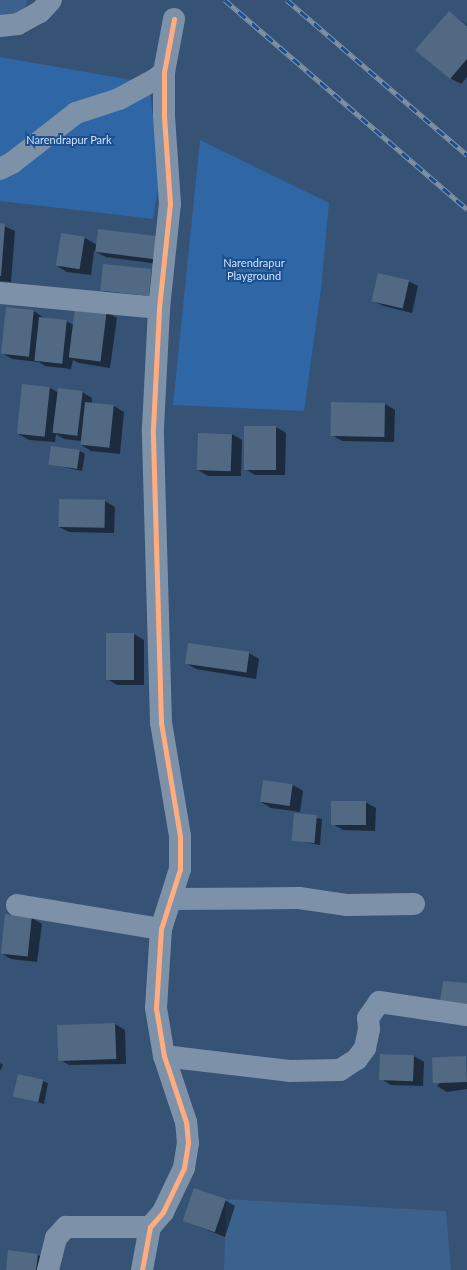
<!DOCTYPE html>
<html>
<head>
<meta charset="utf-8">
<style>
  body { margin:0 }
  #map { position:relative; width:467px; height:1270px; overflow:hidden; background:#365274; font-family:Lato,sans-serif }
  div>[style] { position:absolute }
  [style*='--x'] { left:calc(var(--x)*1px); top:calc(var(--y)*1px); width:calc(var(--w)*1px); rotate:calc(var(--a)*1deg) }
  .green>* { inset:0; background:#2f66a5 }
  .water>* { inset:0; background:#3b618d }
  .shadow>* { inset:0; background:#0007 }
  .canal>* { height:26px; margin:-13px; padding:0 13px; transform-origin:13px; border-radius:13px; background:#3b618d }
  .building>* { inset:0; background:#526984; transform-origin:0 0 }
  .minor>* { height:22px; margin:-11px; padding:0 11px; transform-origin:11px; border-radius:11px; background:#7d92a8 }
  .rail>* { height:4.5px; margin-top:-2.25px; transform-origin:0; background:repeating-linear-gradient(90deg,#1b4f8f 0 9px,#7e92a7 0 18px); box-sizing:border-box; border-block:1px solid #7e92a7 }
  .cycleway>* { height:5px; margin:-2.5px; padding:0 2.5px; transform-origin:2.5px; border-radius:2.5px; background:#ffac80 }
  span { translate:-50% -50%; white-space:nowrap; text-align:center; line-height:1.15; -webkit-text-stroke:4px #1b4f8f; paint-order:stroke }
  .park-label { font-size:11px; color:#cfe3fa }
</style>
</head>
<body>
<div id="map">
  <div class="green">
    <i style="clip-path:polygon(0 57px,149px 83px,160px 177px,153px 219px,0 201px)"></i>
    <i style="clip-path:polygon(200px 140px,329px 203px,321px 289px,304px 411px,173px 405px)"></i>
  </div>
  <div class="water">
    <i style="clip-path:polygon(226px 1199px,446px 1211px,451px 1270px,224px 1270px)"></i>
  </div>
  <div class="shadow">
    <i style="clip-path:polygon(449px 12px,467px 25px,467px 77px,461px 84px,450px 78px)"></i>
    <i style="clip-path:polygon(0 224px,15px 231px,11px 282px,0 281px)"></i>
    <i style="clip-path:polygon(98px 230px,166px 265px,106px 257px,94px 251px,91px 275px,67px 272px,57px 266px,61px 234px,85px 238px,97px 245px)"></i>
    <i style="clip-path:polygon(151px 270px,162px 276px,159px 301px,111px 296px,101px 290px)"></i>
    <i style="clip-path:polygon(408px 281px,418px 286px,412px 313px,384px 306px,373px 301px)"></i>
    <i style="clip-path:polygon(34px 311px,44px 318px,66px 321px,73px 325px,107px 312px,117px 318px,110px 368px,79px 363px,73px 360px,71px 369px,45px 366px,39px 362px,12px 359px,2px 353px)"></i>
    <i style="clip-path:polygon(23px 386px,50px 388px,59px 393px,82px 392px,92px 398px,92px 403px,114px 406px,124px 412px,120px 454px,91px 451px,81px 445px,81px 441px,64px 439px,56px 434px,55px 442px,29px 440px,18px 434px)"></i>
    <i style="clip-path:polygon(385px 404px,395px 410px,394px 442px,342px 441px,332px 435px)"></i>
    <i style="clip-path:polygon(276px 427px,286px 433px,285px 475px,255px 475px,245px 469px)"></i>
    <i style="clip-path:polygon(232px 434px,242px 440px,241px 476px,208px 476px,198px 470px)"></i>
    <i style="clip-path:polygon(80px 451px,85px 454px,82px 471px,49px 464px)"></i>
    <i style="clip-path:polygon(105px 501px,115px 507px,114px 533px,69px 532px,59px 527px)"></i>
    <i style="clip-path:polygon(134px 634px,144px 640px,144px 685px,117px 685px,107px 679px)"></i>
    <i style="clip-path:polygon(249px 653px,259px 659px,256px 679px,196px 669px,186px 663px)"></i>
    <i style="clip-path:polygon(264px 781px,293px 785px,303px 791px,300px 812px,271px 808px,261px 802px)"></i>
    <i style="clip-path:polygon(365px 802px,376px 808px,375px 831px,343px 830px,333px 824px)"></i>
    <i style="clip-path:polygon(295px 814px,322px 819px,320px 845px,293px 840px)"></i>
    <i style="clip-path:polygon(32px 918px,42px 924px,37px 962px,11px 959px,1px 953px)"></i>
    <i style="clip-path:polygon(115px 1024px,125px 1030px,126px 1064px,69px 1065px,59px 1059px,58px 1026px)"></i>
    <i style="clip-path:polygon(414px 1056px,424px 1062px,423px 1086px,391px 1085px,381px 1079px)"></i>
    <i style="clip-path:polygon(466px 1057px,467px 1089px,447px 1092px,437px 1086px)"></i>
    <i style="clip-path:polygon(0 1063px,3px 1065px,0 1071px)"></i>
    <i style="clip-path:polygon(43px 1081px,48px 1083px,44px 1104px,15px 1096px)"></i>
    <i style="clip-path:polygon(225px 1200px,235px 1206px,225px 1237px,184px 1221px)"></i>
    <i style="clip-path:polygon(38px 1255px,48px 1260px,47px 1270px,7px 1270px)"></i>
  </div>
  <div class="canal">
    <i style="--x:0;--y:8;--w:16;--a:-30"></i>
  </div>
  <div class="building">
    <i style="clip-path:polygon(449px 11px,467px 26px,467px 59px,450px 79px,415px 50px)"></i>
    <i style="clip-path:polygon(0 223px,5px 224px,1px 276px,0 276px)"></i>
    <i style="left:98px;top:229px;width:60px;height:23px;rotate:7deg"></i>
    <i style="left:61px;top:233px;width:24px;height:33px;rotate:9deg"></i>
    <i style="left:103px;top:264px;width:49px;height:27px;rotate:6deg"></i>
    <i style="left:378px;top:273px;width:32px;height:29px;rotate:13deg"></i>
    <i style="left:6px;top:307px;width:28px;height:47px;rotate:6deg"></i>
    <i style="left:75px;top:307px;width:32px;height:51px;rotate:7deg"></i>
    <i style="left:39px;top:317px;width:28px;height:44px;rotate:6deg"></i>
    <i style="left:22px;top:384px;width:28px;height:50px;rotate:6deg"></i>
    <i style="left:58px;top:388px;width:25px;height:45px;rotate:7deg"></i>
    <i style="left:85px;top:402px;width:29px;height:43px;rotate:6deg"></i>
    <i style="left:331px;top:402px;width:54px;height:34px;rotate:1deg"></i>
    <i style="left:244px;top:426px;width:32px;height:44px"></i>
    <i style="left:198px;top:433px;width:34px;height:37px;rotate:2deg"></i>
    <i style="left:51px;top:446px;width:29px;height:19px;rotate:8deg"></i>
    <i style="left:59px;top:499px;width:46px;height:28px;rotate:1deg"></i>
    <i style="left:106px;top:633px;width:28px;height:47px"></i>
    <i style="left:188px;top:643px;width:62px;height:21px;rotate:8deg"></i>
    <i style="left:263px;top:780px;width:30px;height:22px;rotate:8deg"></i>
    <i style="left:331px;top:801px;width:35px;height:24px"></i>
    <i style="left:294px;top:813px;width:23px;height:28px;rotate:5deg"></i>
    <i style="left:5px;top:914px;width:27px;height:40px;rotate:6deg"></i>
    <i style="clip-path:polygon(443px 981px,467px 983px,467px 1011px,439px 1008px)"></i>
    <i style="left:115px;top:1023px;width:36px;height:58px;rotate:88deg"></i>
    <i style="left:380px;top:1054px;width:34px;height:26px;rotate:2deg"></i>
    <i style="left:466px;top:1056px;width:26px;height:34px;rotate:88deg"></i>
    <i style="left:18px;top:1074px;width:26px;height:23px;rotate:13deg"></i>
    <i style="left:194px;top:1188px;width:34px;height:35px;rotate:19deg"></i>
    <i style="clip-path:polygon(8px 1250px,38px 1254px,36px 1270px,6px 1270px)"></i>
  </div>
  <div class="minor">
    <i style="--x:0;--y:26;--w:18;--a:-6"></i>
    <i style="--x:18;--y:24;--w:25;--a:-29"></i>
    <i style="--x:40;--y:12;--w:16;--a:-47"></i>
    <i style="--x:0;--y:169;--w:13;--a:-27"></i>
    <i style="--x:12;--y:163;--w:81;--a:-38"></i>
    <i style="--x:76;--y:113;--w:45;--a:-18"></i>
    <i style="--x:119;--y:99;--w:42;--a:-28.4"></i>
    <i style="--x:156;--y:79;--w:11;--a:-41"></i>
    <i style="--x:0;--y:293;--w:160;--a:5.4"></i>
    <i style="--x:171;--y:899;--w:128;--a:-0.4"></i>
    <i style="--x:299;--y:898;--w:49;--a:8.3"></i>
    <i style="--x:347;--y:905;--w:67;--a:-0.9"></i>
    <i style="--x:17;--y:905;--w:146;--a:9.5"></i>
    <i style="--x:164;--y:1056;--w:126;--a:6.8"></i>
    <i style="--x:289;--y:1071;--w:51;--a:-1.1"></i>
    <i style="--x:340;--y:1070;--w:20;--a:-33"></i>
    <i style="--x:357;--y:1059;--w:14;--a:-54"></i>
    <i style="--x:365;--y:1048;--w:19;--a:-78"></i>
    <i style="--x:369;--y:1029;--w:11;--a:-95"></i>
    <i style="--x:368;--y:1018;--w:19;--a:-55"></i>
    <i style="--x:379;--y:1002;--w:89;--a:8.4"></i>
    <i style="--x:48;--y:1270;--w:33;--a:-76"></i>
    <i style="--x:56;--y:1238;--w:15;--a:-48"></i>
    <i style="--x:66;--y:1227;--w:84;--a:0"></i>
    <i style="--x:142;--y:1270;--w:44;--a:-79.5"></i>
    <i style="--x:150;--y:1227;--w:20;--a:-49"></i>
    <i style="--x:163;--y:1212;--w:49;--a:-64.5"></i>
    <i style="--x:184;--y:1168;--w:25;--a:-81"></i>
    <i style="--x:188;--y:1143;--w:21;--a:-95"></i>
    <i style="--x:186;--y:1122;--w:70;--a:-108.4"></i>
    <i style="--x:164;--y:1056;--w:49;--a:-99.5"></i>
    <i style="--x:156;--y:1008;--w:79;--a:-86.4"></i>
    <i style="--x:161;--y:929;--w:63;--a:-72.4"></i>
    <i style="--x:180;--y:869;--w:33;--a:-90"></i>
    <i style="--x:180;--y:836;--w:115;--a:-99.5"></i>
    <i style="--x:161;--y:723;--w:295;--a:-91.6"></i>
    <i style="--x:153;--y:428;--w:120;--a:-87.1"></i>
    <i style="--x:159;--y:308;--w:105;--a:-84"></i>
    <i style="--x:170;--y:204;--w:89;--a:-93.9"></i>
    <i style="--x:164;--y:115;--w:43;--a:-90"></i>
    <i style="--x:164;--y:72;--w:54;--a:-79.3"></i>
  </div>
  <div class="rail">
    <i style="--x:225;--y:0;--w:320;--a:40.8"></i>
    <i style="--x:287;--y:0;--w:238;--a:40.7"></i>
  </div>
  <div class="cycleway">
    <i style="--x:142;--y:1270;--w:44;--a:-79.5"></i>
    <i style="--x:150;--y:1227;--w:20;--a:-49"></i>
    <i style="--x:163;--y:1212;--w:49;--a:-64.5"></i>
    <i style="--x:184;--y:1168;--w:25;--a:-81"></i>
    <i style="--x:188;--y:1143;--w:21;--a:-95"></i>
    <i style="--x:186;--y:1122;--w:70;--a:-108.4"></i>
    <i style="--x:164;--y:1056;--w:49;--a:-99.5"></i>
    <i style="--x:156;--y:1008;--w:79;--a:-86.4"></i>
    <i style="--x:161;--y:929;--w:63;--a:-72.4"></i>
    <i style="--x:180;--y:869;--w:33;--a:-90"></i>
    <i style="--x:180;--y:836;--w:115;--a:-99.5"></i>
    <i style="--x:161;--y:723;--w:295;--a:-91.6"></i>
    <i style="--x:153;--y:428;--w:120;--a:-87.1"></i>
    <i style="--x:159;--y:308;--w:105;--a:-84"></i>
    <i style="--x:170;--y:204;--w:89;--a:-93.9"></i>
    <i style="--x:164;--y:115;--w:43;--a:-90"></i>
    <i style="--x:164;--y:72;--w:54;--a:-79.3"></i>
  </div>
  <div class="park-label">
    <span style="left:69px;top:140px">Narendrapur Park</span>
    <span style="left:254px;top:270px">Narendrapur<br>Playground</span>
  </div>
</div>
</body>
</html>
